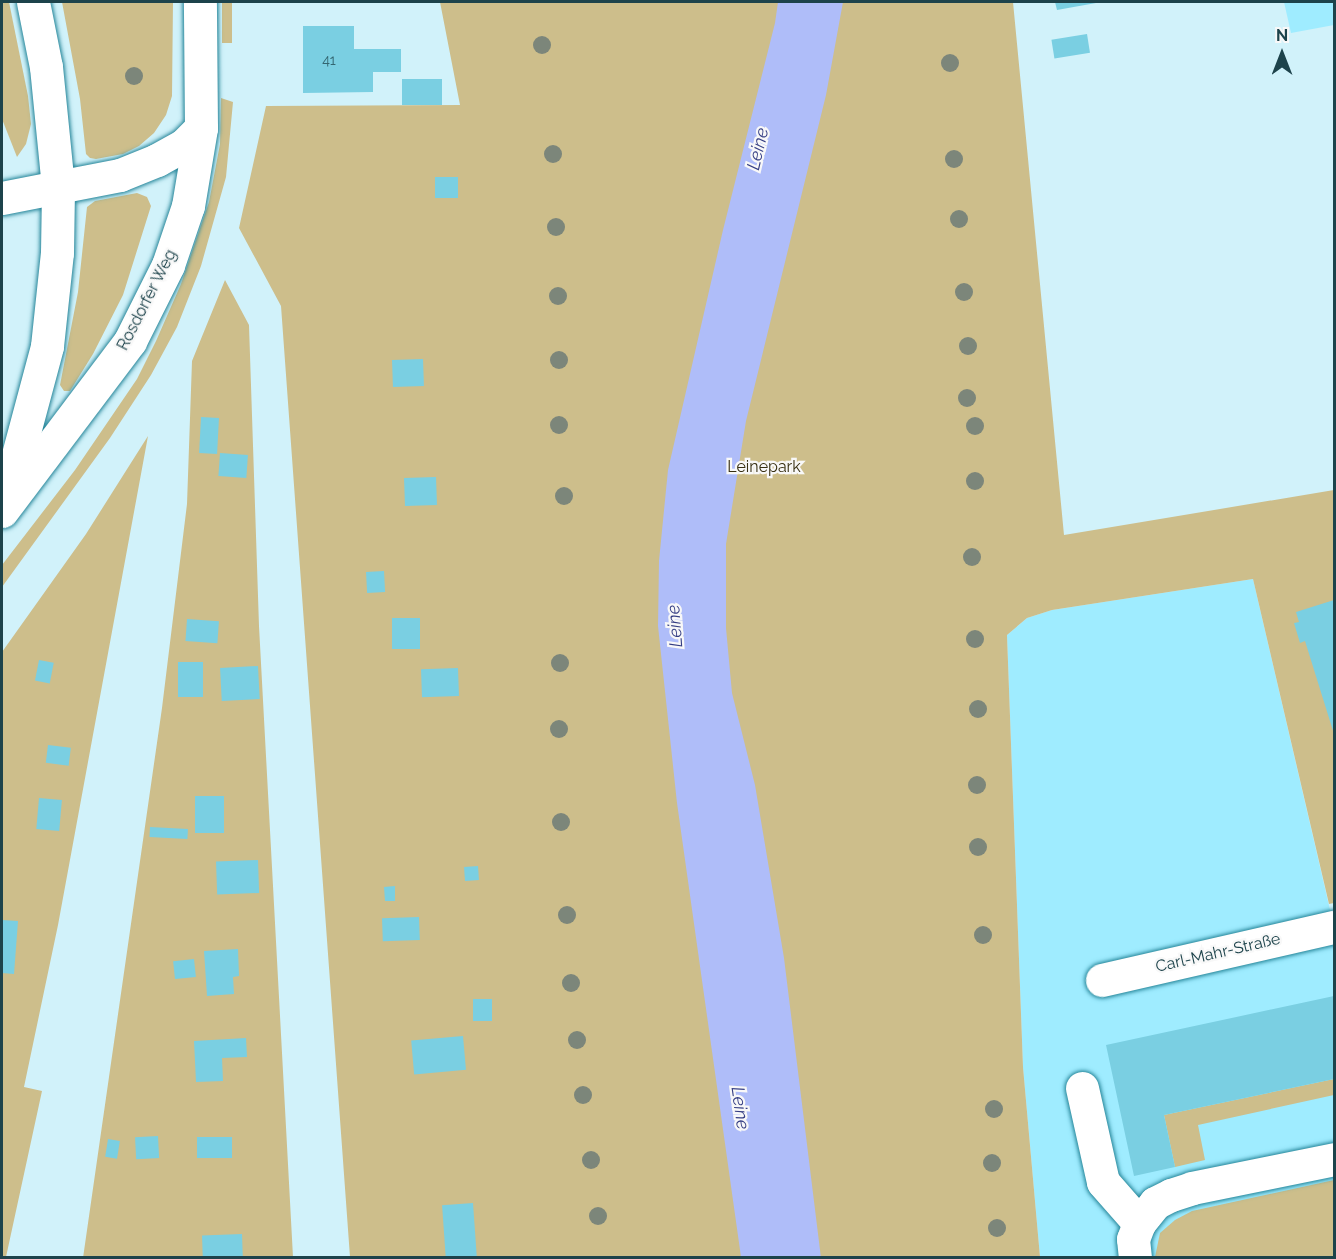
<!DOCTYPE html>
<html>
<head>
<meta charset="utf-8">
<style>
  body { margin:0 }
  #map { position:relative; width:1336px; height:1259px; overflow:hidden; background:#d1f2fa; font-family:Raleway,sans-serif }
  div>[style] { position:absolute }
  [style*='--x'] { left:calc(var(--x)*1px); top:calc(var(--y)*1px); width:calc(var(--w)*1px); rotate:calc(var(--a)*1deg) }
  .built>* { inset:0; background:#9fecff }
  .green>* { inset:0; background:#cdbe8b; transform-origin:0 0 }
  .water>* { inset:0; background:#afbdf9 }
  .building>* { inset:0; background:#7acfe2; transform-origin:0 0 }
  .roads { filter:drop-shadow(0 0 2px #258599) drop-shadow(0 0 2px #258599) }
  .minor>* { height:33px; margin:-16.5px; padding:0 16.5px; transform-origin:16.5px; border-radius:16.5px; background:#fff }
  .major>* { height:33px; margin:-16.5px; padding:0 16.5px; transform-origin:16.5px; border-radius:16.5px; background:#fff }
  .trees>* { width:18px; height:18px; margin:-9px; border-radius:50%; background:#7c867a }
  span { translate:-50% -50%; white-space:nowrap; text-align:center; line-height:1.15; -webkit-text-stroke:4.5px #f8f8f8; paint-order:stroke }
  .number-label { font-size:14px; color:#346671 }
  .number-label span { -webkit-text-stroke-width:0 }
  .street-label { font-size:16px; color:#1d434b }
  .park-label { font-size:16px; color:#362e11 }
  .water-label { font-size:18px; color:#343d83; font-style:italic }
  .frame { position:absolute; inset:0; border:3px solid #1d434b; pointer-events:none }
  .north { position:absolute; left:1252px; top:24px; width:60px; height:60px; -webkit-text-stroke:4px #f8f8f8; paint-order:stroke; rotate:0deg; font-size:16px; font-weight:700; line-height:24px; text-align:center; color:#1d434b }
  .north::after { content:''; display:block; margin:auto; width:21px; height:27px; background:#1d434b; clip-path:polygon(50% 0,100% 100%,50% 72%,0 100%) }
</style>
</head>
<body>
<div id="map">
  <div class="built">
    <i style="clip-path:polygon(1284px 2px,1334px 2px,1334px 25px,1291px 33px)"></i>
    <i style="clip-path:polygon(1253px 579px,1334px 927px,1334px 1257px,1040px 1257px,1023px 1067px,1007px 635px,1027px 618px,1052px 610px)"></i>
  </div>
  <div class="green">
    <i style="clip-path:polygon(2px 2px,9px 2px,28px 96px,31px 124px,26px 144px,17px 157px,2px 119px)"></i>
    <i style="clip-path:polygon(62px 2px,173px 2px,172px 96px,166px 115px,154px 133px,139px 146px,123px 154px,96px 159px,90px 158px,86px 154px,80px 99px)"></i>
    <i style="left:222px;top:2px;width:10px;height:41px"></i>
    <i style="clip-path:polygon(440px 2px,1013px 2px,1064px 535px,1334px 490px,1334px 903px,1329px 904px,1253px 579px,1052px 610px,1027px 618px,1007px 635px,1023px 1067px,1040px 1257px,350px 1257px,281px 306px,239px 228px,266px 106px,460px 105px)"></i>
    <i style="clip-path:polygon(221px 98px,233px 102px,226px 177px,201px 266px,177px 327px,151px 375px,110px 438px,2px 587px,2px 565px,75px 470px,137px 379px,156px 341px,181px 284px,209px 202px,220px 144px)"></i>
    <i style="clip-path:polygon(137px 193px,147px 197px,151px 206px,123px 295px,93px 354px,70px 391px,64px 391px,60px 385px,78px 292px,87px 207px,95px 201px)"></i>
    <i style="clip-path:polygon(225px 280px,249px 325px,259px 626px,293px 1257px,83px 1258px,162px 708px,187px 504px,192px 361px)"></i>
    <i style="clip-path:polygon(148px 436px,58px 925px,24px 1087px,42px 1091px,6px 1257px,2px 1258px,2px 652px,86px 534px)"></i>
    <i style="clip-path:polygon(1334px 1079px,1334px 1095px,1198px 1125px,1205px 1160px,1175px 1167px,1164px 1115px)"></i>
    <i style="clip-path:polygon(1334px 1180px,1334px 1257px,1155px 1257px,1160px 1233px,1175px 1220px,1192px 1211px)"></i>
  </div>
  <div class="water">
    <i style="clip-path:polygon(778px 2px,843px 2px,826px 95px,746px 421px,726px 544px,726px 628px,732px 693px,755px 785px,784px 958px,821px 1258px,741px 1257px,677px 803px,658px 626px,659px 561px,668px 470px,723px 230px,775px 23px)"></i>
  </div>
  <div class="building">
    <i style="clip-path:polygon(1055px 2px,1096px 2px,1096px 3px,1057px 10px)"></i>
    <i style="clip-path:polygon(303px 26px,354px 26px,354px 49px,401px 49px,401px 72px,373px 72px,373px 92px,303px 93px)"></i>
    <i style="left:1087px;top:34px;width:19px;height:36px;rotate:81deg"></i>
    <i style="left:402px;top:79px;width:40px;height:26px"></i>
    <i style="left:458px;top:177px;width:21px;height:23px;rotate:90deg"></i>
    <i style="left:423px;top:359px;width:27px;height:31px;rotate:88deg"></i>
    <i style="left:201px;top:417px;width:18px;height:36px;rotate:3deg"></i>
    <i style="left:220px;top:453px;width:28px;height:23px;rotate:4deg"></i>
    <i style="left:436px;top:477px;width:28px;height:32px;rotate:88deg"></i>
    <i style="left:384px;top:571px;width:21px;height:18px;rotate:87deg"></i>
    <i style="clip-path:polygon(1334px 600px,1334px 734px,1305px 641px,1300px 643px,1294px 623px,1299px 622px,1296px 612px)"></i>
    <i style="left:392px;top:618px;width:28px;height:31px"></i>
    <i style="left:187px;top:619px;width:32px;height:22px;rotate:4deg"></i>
    <i style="left:39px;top:660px;width:15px;height:21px;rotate:11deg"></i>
    <i style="left:178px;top:662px;width:25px;height:35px"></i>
    <i style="left:258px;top:666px;width:33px;height:38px;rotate:87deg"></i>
    <i style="left:458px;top:668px;width:28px;height:37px;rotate:88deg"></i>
    <i style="left:48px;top:745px;width:23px;height:18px;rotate:7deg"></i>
    <i style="left:195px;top:796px;width:29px;height:37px"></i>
    <i style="left:39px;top:798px;width:23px;height:31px;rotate:5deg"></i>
    <i style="left:150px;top:827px;width:38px;height:10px;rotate:3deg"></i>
    <i style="left:258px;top:860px;width:33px;height:42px;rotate:88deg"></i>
    <i style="left:478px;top:866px;width:14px;height:14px;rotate:86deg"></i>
    <i style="clip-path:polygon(395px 886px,395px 901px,385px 901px,384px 887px)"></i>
    <i style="left:419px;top:917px;width:23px;height:37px;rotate:88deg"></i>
    <i style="clip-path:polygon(2px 920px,18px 921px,14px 974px,2px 973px)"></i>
    <i style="clip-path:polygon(238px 949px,239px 976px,233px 977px,234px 994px,207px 996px,204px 951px)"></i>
    <i style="left:194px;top:959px;width:18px;height:21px;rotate:84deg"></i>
    <i style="clip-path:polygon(1334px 996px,1334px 1079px,1164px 1115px,1175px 1167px,1134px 1176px,1106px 1045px)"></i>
    <i style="left:473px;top:999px;width:19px;height:22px"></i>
    <i style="left:463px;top:1036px;width:34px;height:52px;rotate:85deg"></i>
    <i style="clip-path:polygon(246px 1038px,247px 1057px,222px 1058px,223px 1081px,196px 1082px,194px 1041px)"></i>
    <i style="left:158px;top:1136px;width:22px;height:23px;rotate:87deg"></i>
    <i style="left:232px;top:1137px;width:21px;height:35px;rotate:90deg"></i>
    <i style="left:108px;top:1139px;width:12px;height:18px;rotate:9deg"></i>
    <i style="left:473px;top:1203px;width:54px;height:31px;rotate:86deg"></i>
    <i style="left:242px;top:1234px;width:24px;height:40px;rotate:88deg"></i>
  </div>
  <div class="roads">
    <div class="minor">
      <i style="--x:2;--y:198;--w:57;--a:-11.1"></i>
      <i style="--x:1102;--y:980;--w:238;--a:-12.9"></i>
      <i style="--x:1082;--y:1088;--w:96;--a:77.4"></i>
      <i style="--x:1103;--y:1182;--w:55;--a:48.7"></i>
      <i style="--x:1135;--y:1258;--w:19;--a:-96"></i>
      <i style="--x:1133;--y:1239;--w:17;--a:-69"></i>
      <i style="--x:1139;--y:1223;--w:26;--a:-51"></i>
      <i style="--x:1155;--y:1203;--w:18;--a:-27"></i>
      <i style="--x:1171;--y:1195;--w:22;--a:-18"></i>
      <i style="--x:1192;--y:1188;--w:145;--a:-11.5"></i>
    </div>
    <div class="major">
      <i style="--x:58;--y:187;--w:63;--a:-11"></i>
      <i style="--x:120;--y:175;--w:40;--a:-22"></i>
      <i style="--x:157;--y:160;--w:31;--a:-29"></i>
      <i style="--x:184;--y:145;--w:24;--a:-45"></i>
      <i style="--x:8;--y:492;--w:151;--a:-75"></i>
      <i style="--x:47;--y:346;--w:94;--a:-83.9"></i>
      <i style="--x:57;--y:253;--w:66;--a:-89.1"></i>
      <i style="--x:58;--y:187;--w:121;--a:-95.7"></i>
      <i style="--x:46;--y:67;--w:66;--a:-101.3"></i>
      <i style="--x:2;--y:511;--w:213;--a:-53"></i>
      <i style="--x:130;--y:341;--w:85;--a:-63.4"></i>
      <i style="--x:168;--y:265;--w:62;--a:-71.3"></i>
      <i style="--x:188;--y:206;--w:79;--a:-80.5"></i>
      <i style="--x:201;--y:128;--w:126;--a:-90.5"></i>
    </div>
  </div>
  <div class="trees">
    <i style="left:542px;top:45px"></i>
    <i style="left:950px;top:63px"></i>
    <i style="left:134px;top:76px"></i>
    <i style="left:553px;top:154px"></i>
    <i style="left:954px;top:159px"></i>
    <i style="left:959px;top:219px"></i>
    <i style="left:556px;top:227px"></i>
    <i style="left:964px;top:292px"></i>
    <i style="left:558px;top:296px"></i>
    <i style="left:968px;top:346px"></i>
    <i style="left:559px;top:360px"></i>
    <i style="left:967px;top:398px"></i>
    <i style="left:559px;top:425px"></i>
    <i style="left:975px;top:426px"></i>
    <i style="left:975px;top:481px"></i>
    <i style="left:564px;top:496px"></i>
    <i style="left:972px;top:557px"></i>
    <i style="left:975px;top:639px"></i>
    <i style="left:560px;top:663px"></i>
    <i style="left:978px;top:709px"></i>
    <i style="left:559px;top:729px"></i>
    <i style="left:977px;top:785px"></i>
    <i style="left:561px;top:822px"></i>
    <i style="left:978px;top:847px"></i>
    <i style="left:567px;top:915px"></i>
    <i style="left:983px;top:935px"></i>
    <i style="left:571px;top:983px"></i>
    <i style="left:577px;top:1040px"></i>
    <i style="left:583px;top:1095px"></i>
    <i style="left:994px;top:1109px"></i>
    <i style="left:591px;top:1160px"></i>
    <i style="left:992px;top:1163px"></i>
    <i style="left:598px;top:1216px"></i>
    <i style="left:997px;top:1228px"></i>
  </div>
  <div class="number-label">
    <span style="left:329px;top:60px">41</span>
  </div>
  <div class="street-label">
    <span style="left:147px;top:300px;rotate:-63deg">Rosdorfer Weg</span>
    <span style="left:1218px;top:953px;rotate:-13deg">Carl-Mahr-Straße</span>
  </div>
  <div class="park-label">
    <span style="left:764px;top:467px">Leinepark</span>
  </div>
  <div class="water-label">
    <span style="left:758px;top:149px;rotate:-77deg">Leine</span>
    <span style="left:675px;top:626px;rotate:-94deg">Leine</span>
    <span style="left:740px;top:1108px;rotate:82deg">Leine</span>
  </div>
  <div class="frame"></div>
  <div class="north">N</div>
</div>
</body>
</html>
